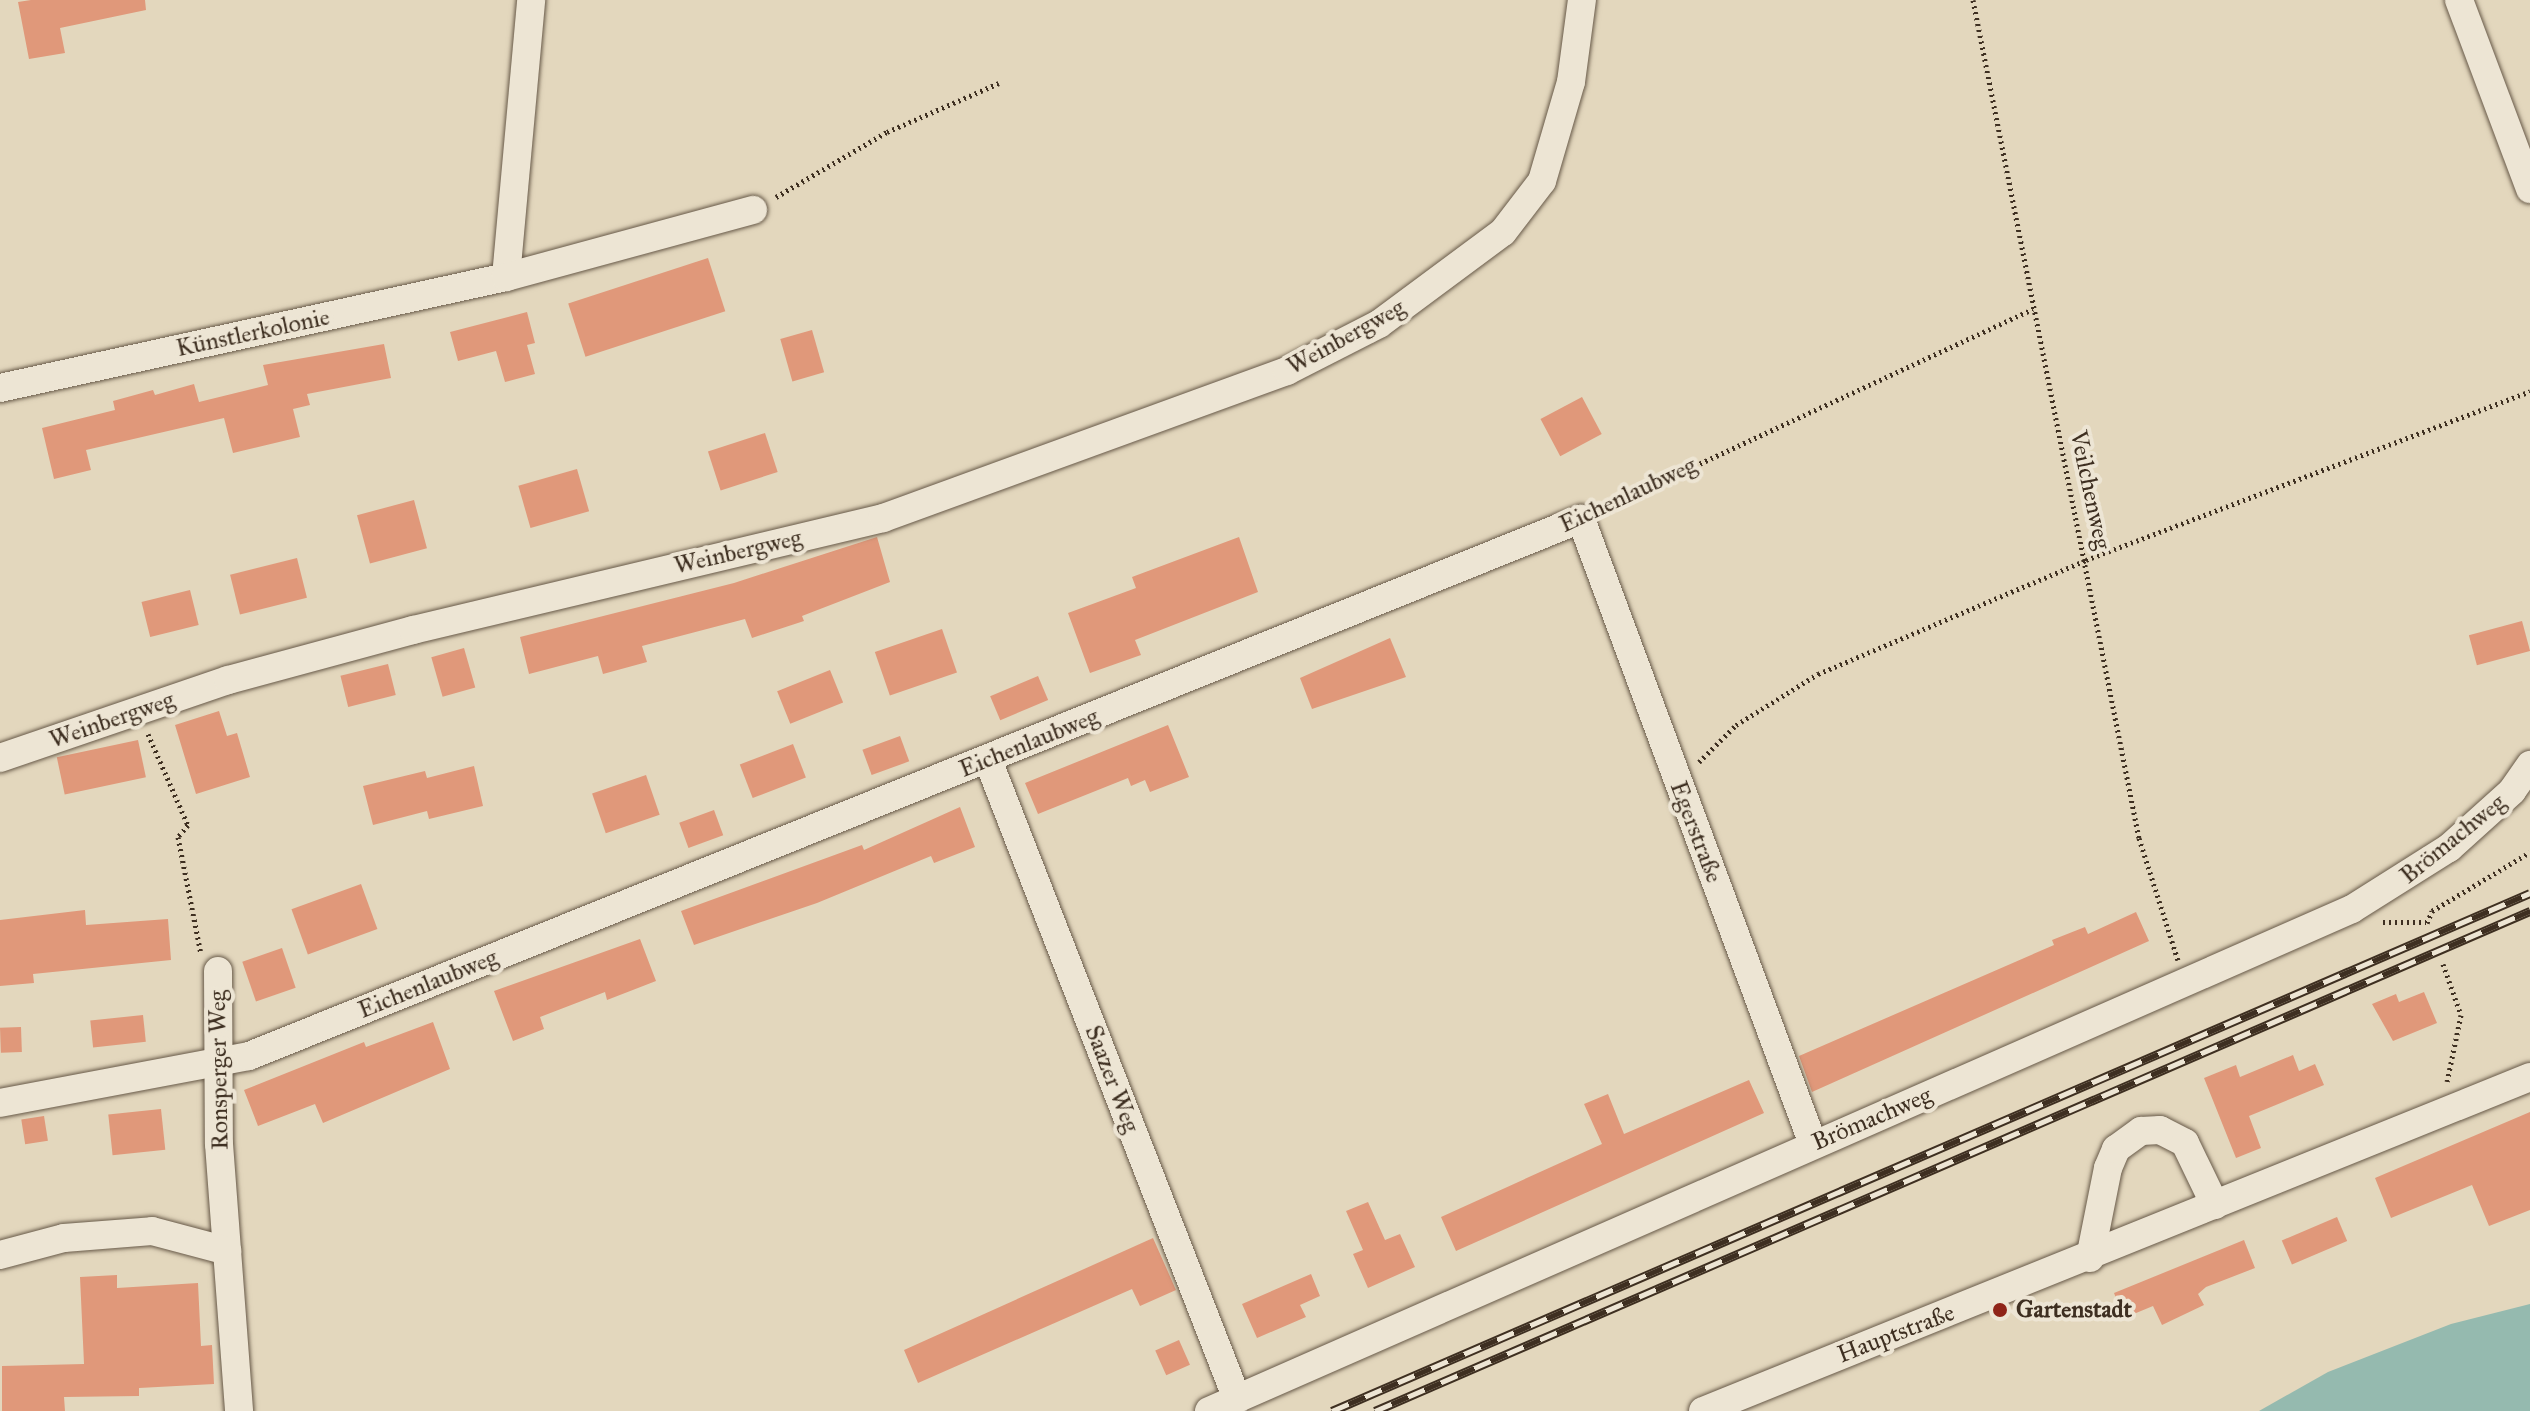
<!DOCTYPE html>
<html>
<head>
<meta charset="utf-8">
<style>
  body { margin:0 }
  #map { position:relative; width:2530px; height:1411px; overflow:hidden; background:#e3d7bd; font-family:"IM FELL Great Primer",serif }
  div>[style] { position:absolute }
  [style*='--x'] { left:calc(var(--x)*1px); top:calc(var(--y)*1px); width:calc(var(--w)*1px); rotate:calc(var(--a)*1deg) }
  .water>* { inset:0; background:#95baaf }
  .building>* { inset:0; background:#e0987a; transform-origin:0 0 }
  .path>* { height:5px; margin-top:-2.5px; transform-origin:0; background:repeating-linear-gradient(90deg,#3e2f21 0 2px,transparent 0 6px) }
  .roads { filter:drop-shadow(0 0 2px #675948) drop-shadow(0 0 2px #675948) }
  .minor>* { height:28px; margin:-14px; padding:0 14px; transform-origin:14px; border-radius:14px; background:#ede5d4 }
  .rail>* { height:9px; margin-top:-4.5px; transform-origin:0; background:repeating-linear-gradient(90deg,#ede5d4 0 18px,#3e2f21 0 36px); box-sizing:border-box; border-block:2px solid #3e2f21 }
  .dots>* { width:22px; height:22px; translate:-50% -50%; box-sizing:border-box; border:4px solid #ede5d4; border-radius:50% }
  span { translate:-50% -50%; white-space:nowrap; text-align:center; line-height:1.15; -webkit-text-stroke:8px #ede5d4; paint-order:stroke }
  .street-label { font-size:24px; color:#3e2f21 }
  .poi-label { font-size:24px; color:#3e2f21; font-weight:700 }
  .left { translate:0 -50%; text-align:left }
</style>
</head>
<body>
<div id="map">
  <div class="water">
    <i style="clip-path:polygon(2530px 1304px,2530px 1411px,2259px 1411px,2328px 1372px,2451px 1324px)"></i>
  </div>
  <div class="building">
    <i style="clip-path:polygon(31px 0,145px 0,146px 10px,60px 28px,65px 53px,29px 59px,18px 2px)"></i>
    <i style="left:708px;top:258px;width:56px;height:147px;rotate:72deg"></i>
    <i style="clip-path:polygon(527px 312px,535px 343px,527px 345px,535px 374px,505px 382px,496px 351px,458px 361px,450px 332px)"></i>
    <i style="left:812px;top:330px;width:44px;height:33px;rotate:74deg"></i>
    <i style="clip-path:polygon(384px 344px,391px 378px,307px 394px,310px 405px,293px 409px,300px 437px,233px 453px,224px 418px,86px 450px,91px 470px,54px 479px,42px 428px,115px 410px,113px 401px,153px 390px,155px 395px,194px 384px,199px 402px,268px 385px,263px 365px)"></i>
    <i style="left:1582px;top:397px;width:42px;height:47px;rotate:62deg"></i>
    <i style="left:765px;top:433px;width:41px;height:60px;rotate:72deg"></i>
    <i style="left:577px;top:469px;width:44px;height:61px;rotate:74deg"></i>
    <i style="left:414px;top:500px;width:50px;height:59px;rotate:75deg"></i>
    <i style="clip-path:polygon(877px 537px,890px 582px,802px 616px,804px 621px,752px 638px,745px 619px,642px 646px,647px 662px,603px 674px,598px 656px,529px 674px,520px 637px,734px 583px)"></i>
    <i style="clip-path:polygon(1239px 537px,1258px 592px,1135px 640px,1141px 655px,1090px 673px,1068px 613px,1136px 588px,1132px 577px)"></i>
    <i style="left:297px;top:558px;width:41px;height:69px;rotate:76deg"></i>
    <i style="left:190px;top:590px;width:36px;height:50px;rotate:76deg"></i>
    <i style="left:2522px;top:621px;width:31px;height:55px;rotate:75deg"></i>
    <i style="left:942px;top:629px;width:46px;height:71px;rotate:71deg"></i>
    <i style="clip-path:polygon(1390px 638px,1406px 677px,1312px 709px,1300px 678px)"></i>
    <i style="left:464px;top:648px;width:41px;height:34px;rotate:74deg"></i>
    <i style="left:388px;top:664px;width:32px;height:49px;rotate:76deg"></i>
    <i style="left:830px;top:670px;width:35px;height:57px;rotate:68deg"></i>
    <i style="left:1038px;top:676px;width:26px;height:52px;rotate:67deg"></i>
    <i style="clip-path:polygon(219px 711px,227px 736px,237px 733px,250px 777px,196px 794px,175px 725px)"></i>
    <i style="clip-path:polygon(1168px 725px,1189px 777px,1150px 792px,1145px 780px,1131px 786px,1128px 778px,1038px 814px,1025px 783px)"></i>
    <i style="left:900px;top:736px;width:27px;height:40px;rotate:70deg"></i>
    <i style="left:138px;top:740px;width:38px;height:83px;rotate:78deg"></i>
    <i style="left:793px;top:744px;width:36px;height:57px;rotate:69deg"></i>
    <i style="clip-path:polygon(474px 766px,483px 806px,429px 819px,427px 811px,373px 825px,363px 786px,425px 771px,427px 778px)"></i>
    <i style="left:646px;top:775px;width:42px;height:57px;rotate:71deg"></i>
    <i style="clip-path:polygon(960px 807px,975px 847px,934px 863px,931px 856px,817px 903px,694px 945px,681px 911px,862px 845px,864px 850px)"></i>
    <i style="left:714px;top:810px;width:27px;height:37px;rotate:70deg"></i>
    <i style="left:361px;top:884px;width:48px;height:74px;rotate:70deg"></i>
    <i style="clip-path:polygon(85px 910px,86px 925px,168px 919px,171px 960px,33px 974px,34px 983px,0 986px,0 920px)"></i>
    <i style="clip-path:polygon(2136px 912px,2149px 941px,1812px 1092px,1799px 1056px,2054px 945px,2052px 940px,2085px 927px,2088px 934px)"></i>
    <i style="clip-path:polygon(640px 939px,656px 981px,607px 1000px,605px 992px,540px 1017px,544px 1029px,513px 1041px,494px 991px)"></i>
    <i style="left:282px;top:948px;width:42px;height:42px;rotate:71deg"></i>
    <i style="clip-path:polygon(2424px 992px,2437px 1023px,2393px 1041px,2372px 1004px,2396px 994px,2399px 1002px)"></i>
    <i style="left:143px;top:1015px;width:27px;height:53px;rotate:84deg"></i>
    <i style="clip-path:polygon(433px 1022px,450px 1069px,323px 1123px,315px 1104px,258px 1126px,244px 1090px,364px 1042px,366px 1047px)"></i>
    <i style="left:21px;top:1027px;width:25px;height:21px;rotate:88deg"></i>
    <i style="clip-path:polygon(2293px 1055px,2299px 1071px,2315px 1064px,2324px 1085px,2249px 1116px,2261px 1148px,2236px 1158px,2204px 1078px,2236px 1065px,2240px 1077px)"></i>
    <i style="clip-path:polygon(1749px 1080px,1764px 1113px,1456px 1251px,1441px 1217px,1602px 1144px,1584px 1104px,1608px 1094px,1624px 1134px)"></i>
    <i style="left:161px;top:1109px;width:41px;height:53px;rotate:84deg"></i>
    <i style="clip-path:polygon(2530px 1112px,2530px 1210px,2489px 1226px,2472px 1185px,2391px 1218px,2375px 1178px)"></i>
    <i style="left:44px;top:1116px;width:25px;height:23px;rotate:81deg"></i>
    <i style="clip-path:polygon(1368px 1202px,1385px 1240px,1400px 1234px,1415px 1267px,1368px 1288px,1353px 1254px,1363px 1250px,1346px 1211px)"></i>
    <i style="left:2337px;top:1217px;width:26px;height:60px;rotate:67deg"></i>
    <i style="clip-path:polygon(1153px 1238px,1176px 1290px,1140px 1306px,1132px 1289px,918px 1383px,904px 1350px)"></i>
    <i style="clip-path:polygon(2244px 1240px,2255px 1268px,2206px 1287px,2198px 1294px,2204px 1305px,2162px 1325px,2153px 1306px,2124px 1318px,2114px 1293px)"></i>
    <i style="clip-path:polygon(1311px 1274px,1320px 1296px,1300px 1305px,1306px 1317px,1257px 1338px,1242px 1304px)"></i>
    <i style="clip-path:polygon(117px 1275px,117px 1288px,198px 1283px,201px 1346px,212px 1345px,214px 1384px,139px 1388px,139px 1396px,64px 1397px,65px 1411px,2px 1411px,2px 1366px,84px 1364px,80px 1277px)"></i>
    <i style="left:1179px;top:1340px;width:27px;height:26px;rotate:66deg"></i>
  </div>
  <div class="path">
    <i style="--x:1973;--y:0;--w:854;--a:78.8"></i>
    <i style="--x:2139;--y:838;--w:128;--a:72.3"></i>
    <i style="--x:776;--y:197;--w:129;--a:-30.4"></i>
    <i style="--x:887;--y:132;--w:122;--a:-23.6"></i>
    <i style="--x:1602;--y:509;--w:475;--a:-24.9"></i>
    <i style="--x:148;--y:734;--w:99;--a:66.3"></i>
    <i style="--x:188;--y:825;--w:16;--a:130"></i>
    <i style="--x:178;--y:837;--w:119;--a:78.9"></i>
    <i style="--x:1699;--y:762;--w:52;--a:-45"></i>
    <i style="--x:1736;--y:725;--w:97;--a:-31.9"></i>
    <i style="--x:1818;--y:674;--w:291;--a:-23"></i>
    <i style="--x:2086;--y:560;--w:475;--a:-20.8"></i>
    <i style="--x:2383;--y:922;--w:43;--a:0"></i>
    <i style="--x:2427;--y:923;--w:13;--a:-67"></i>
    <i style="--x:2432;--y:911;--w:114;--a:-31"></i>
    <i style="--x:2443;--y:964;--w:54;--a:70.6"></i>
    <i style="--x:2461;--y:1015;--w:68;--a:101.8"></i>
  </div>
  <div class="roads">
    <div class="minor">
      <i style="--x:2459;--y:0;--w:202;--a:69.4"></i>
      <i style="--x:506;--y:277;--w:278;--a:-84.8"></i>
      <i style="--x:0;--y:388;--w:518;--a:-12.37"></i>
      <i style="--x:506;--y:277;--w:256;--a:-15.2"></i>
      <i style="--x:0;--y:758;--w:241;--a:-18.9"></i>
      <i style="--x:228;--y:680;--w:192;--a:-15.1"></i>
      <i style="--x:413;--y:630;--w:483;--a:-13.4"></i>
      <i style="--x:883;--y:518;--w:430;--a:-20"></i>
      <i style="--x:1287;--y:371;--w:103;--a:-27.1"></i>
      <i style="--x:1379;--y:324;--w:154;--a:-36.6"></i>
      <i style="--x:1503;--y:232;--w:64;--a:-52.6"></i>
      <i style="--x:1542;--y:181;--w:103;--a:-73.7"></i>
      <i style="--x:1571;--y:82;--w:83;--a:-82.4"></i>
      <i style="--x:988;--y:760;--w:686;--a:68.71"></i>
      <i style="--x:218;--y:971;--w:173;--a:89.7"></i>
      <i style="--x:219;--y:1144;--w:268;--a:85.7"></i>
      <i style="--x:0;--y:1103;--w:253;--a:-10.7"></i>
      <i style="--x:249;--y:1056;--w:1436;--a:-21.96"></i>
      <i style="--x:1581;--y:519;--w:667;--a:69.64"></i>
      <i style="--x:0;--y:1255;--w:66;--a:-14.9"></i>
      <i style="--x:64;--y:1238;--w:88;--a:-4.5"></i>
      <i style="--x:152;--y:1231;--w:78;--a:14.9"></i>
      <i style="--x:2090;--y:1258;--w:92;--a:-78.7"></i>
      <i style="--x:2108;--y:1168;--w:21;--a:-67"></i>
      <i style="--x:2116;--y:1149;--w:31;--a:-36"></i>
      <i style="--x:2141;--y:1131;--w:19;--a:-3"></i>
      <i style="--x:2160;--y:1130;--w:28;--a:27"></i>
      <i style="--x:2185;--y:1143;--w:69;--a:64.2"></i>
      <i style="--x:1209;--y:1411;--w:1248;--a:-23.71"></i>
      <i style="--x:2352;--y:909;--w:115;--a:-32.2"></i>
      <i style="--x:2449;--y:848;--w:85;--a:-42.1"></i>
      <i style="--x:2512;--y:791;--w:32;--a:-55"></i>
      <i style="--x:1703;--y:1411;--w:892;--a:-21.99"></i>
    </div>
  </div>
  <div class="rail">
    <i style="--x:1332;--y:1411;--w:1305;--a:-23.38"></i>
    <i style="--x:1375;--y:1411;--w:1259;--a:-23.41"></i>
  </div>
  <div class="dots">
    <i style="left:2000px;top:1310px;background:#8f2418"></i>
  </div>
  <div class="street-label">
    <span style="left:253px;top:333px;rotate:-12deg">Künstlerkolonie</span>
    <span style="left:1346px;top:337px;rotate:-29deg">Weinbergweg</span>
    <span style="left:2090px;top:490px;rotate:78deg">Veilchenweg</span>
    <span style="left:1628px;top:495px;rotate:-25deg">Eichenlaubweg</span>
    <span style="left:738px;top:552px;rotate:-13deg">Weinbergweg</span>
    <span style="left:112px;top:720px;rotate:-19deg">Weinbergweg</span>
    <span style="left:1029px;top:743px;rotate:-22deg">Eichenlaubweg</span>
    <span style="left:1696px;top:832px;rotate:69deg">Egerstraße</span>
    <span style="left:2453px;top:839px;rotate:-39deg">Brömachweg</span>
    <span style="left:428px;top:984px;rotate:-22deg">Eichenlaubweg</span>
    <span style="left:219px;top:1070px;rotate:-91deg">Ronsperger Weg</span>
    <span style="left:1112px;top:1079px;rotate:69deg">Saazer Weg</span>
    <span style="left:1872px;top:1119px;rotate:-23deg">Brömachweg</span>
    <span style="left:1896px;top:1334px;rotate:-21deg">Hauptstraße</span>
  </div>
  <div class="poi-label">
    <span class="left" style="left:2016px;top:1310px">Gartenstadt</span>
  </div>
</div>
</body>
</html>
